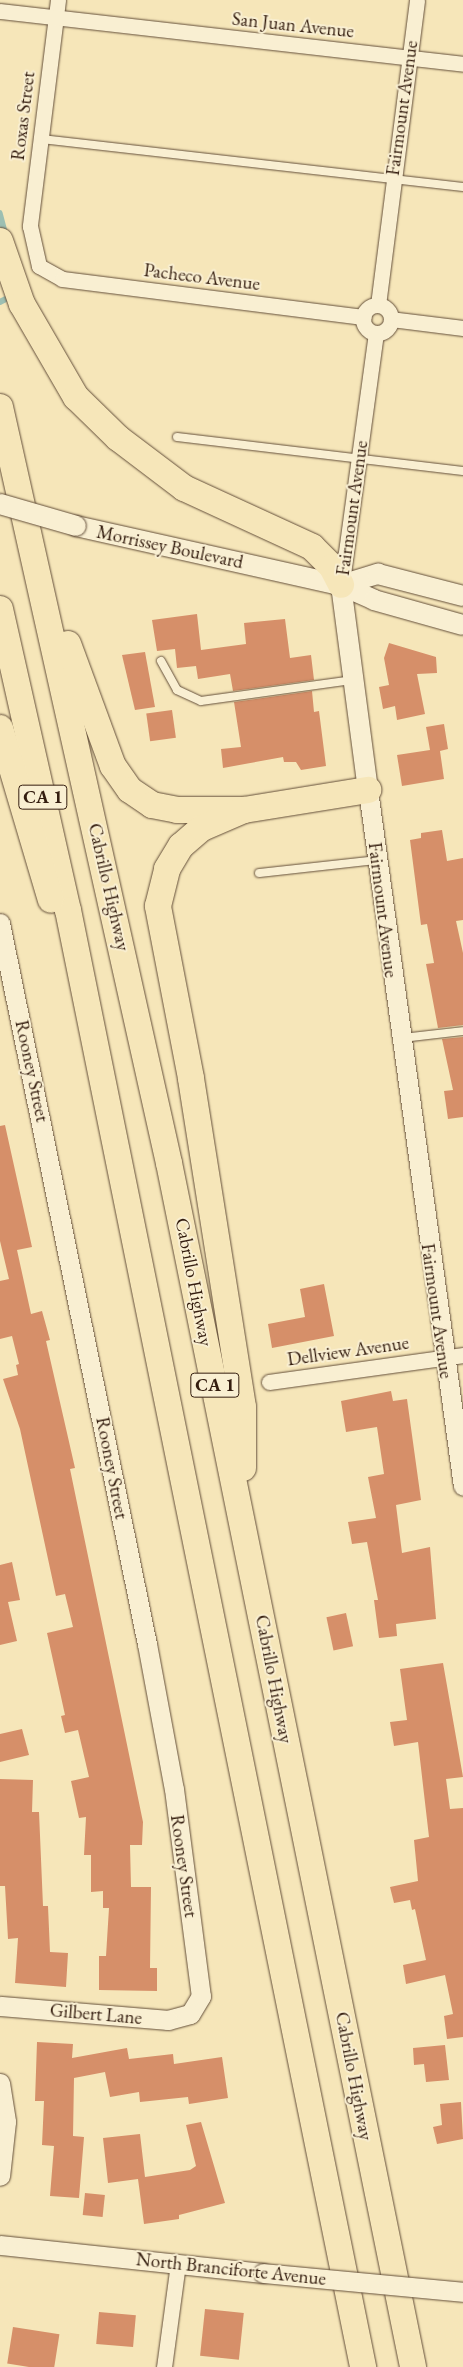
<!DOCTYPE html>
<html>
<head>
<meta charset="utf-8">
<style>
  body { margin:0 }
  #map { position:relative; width:463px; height:2367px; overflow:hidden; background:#f6e6b9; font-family:"EB Garamond",serif }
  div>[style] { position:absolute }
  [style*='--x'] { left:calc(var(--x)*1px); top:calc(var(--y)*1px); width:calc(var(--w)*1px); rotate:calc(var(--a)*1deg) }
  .stream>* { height:5.5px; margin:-2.75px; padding:0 2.75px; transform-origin:2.75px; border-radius:2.75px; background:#9dbfb2 }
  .building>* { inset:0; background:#d68f69; transform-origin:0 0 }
  .roads { filter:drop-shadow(0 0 1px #644f3a) drop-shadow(0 0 1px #644f3a) }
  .service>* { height:8px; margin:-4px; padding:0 4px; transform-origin:4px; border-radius:4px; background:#f9efd2 }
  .minor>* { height:15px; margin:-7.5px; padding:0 7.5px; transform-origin:7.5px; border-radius:7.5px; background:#f9efd2 }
  .minor>.ring { margin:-7.5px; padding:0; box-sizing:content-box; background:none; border:15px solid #f9efd2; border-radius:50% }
  .tertiary>* { height:19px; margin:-9.5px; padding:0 9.5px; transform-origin:9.5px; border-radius:9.5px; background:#f9efd2 }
  .secondary>* { height:20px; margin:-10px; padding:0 10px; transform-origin:10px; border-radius:10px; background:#f9efd2 }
  .motorway>* { height:26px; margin:-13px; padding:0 13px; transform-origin:13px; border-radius:13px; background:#f6e6b9 }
  .bridges { filter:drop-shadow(0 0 1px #644f3a) drop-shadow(0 0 1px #644f3a) }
  .tertiary-bridge>* { height:19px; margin:-9.5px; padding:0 9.5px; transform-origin:9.5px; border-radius:9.5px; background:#f9efd2 }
  .secondary-bridge>* { height:20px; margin:-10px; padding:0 10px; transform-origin:10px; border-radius:10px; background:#f9efd2 }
  span { translate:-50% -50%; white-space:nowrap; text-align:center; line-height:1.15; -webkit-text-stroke:4px #f9efd2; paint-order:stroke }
  .shield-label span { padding:1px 4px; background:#f9efd2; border:1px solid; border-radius:4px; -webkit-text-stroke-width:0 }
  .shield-label { font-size:18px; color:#341d0f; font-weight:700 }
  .street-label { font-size:19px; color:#341d0f }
</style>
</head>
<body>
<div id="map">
  <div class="stream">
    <i style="--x:0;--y:213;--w:23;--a:75"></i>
    <i style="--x:0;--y:302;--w:13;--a:-27"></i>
  </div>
  <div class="building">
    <i style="clip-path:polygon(197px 614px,201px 650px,246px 644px,244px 623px,285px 619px,290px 658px,311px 655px,314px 680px,233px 691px,230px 674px,198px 679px,196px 666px,177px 668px,175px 649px,157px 651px,152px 620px)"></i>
    <i style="clip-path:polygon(389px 643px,436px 657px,437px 673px,417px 674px,425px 714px,397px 720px,395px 706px,383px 709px,379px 687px,389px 685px,384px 658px)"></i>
    <i style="clip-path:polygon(145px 652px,155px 707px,135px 710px,122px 655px)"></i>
    <i style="clip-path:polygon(312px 691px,314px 712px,319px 711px,326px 766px,301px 770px,296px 762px,284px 762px,283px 757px,223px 768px,221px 749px,241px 747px,234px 702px)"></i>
    <i style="left:172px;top:710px;width:28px;height:26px;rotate:82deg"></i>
    <i style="clip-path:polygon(444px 724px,448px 749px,440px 751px,444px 779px,402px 786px,397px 755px,430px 750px,426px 727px)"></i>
    <i style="clip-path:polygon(442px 830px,447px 861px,463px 858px,463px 920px,456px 921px,463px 953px,463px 1025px,438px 1028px,426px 964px,434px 963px,427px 924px,421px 925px,410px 840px,421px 838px,421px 833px)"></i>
    <i style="clip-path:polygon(463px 1037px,463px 1117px,448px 1119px,444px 1091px,453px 1090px,442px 1039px)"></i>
    <i style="clip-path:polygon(5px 1125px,32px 1247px,17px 1250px,31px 1314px,42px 1311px,50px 1340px,46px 1341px,75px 1468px,70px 1469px,143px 1822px,142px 1845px,130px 1845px,131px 1887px,151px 1887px,150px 1968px,157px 1968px,157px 1991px,99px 1990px,99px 1956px,106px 1956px,109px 1908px,103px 1908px,103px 1891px,91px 1892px,91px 1855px,84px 1855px,86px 1817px,79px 1818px,71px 1781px,89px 1777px,78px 1730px,65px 1733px,61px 1716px,65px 1715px,47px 1633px,73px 1627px,65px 1594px,56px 1596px,20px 1429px,3px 1379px,18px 1375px,16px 1365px,19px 1364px,12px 1336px,0 1339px,0 1281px,9px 1279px,0 1241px,0 1126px)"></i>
    <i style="clip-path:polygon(324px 1284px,334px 1336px,272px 1348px,268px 1324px,305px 1317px,300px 1289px)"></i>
    <i style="clip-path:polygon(391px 1391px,393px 1401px,407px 1399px,421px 1500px,396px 1505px,402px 1553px,430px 1547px,436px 1619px,396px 1624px,397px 1636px,379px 1638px,374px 1600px,378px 1600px,367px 1542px,352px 1544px,348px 1522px,376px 1518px,368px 1477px,384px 1474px,377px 1427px,346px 1432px,341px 1401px)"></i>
    <i style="clip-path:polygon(12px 1562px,20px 1600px,8px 1602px,17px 1641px,0 1645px,0 1565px)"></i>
    <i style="left:346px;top:1613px;width:34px;height:20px;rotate:78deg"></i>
    <i style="clip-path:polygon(443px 1663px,463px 1777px,446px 1779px,450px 1809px,463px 1808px,463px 2037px,447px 2039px,444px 2016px,453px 2014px,445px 1975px,406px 1984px,403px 1965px,426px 1960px,415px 1909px,412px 1910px,410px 1900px,394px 1903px,390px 1887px,418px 1881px,414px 1840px,429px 1837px,418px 1742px,394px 1746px,390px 1722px,407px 1720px,400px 1669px)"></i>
    <i style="clip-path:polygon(22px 1729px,29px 1755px,0 1762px,0 1734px)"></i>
    <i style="clip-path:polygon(0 1779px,33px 1780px,32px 1812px,39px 1812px,43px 1906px,48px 1906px,50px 1952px,68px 1953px,66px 1987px,15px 1983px,18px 1938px,8px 1939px,5px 1886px,0 1886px)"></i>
    <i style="clip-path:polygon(37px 2042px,73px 2044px,72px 2058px,127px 2048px,129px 2059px,173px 2054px,174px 2064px,222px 2057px,228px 2098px,189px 2104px,188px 2097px,140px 2102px,139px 2092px,110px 2097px,105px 2072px,74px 2078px,73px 2136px,84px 2137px,79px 2198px,50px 2196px,54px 2146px,42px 2145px,44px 2101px,35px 2101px)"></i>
    <i style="clip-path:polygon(445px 2045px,449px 2080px,426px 2082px,424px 2064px,414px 2065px,413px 2048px)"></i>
    <i style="clip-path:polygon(461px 2102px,463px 2139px,437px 2144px,433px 2127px,442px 2125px,440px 2104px)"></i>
    <i style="clip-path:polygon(201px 2122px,225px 2203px,179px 2215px,179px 2219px,144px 2224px,138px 2179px,108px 2183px,103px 2138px,140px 2134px,145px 2177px,190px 2170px,196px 2166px,186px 2125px)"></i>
    <i style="left:85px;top:2193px;width:20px;height:22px;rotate:6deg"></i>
    <i style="left:205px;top:2309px;width:39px;height:47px;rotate:6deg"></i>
    <i style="left:99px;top:2312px;width:37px;height:32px;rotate:5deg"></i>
    <i style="left:13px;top:2327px;width:47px;height:37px;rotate:9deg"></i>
  </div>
  <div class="roads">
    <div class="service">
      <i style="--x:41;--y:139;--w:425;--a:6.5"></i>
      <i style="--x:177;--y:437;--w:288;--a:6.8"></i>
      <i style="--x:161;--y:661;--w:33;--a:61"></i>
      <i style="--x:177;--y:690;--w:26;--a:25"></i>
      <i style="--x:201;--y:701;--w:152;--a:-7.9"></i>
      <i style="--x:259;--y:873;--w:118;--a:-6.3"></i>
      <i style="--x:402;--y:1038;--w:61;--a:-6.5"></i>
    </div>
    <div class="minor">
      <i style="--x:58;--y:0;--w:228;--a:97.1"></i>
      <i style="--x:30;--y:226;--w:41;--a:77.3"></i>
      <i style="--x:39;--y:266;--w:26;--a:29"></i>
      <i style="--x:62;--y:279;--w:304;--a:7.2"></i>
      <i style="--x:0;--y:11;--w:466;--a:6.5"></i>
      <i style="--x:378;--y:305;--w:307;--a:-82.7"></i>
      <i class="ring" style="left:363px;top:305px;width:13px;height:13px"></i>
      <i style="--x:391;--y:319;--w:73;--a:7.1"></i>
      <i style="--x:342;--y:581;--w:250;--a:-82.2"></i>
      <i style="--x:269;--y:1382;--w:196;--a:-7.9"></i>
      <i style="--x:164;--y:2367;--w:105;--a:-82.3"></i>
    </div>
    <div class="tertiary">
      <i style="--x:368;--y:790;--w:702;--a:82.23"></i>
      <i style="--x:0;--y:923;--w:736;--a:78.48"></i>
      <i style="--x:147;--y:1644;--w:147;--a:79.5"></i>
      <i style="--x:174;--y:1789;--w:209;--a:82.6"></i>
      <i style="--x:201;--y:1996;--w:21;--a:121"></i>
      <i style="--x:190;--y:2014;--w:23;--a:165"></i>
      <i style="--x:168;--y:2020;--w:169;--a:-175.2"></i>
      <i style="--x:0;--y:2083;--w:39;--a:81"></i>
      <i style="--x:6;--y:2122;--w:54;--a:96.3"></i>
      <i style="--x:0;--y:2245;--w:264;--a:6.1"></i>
    </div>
    <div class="secondary">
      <i style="--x:76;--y:526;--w:271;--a:12.6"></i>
      <i style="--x:341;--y:585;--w:36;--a:24"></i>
      <i style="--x:374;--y:600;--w:92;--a:15.7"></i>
      <i style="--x:341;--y:585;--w:207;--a:82.5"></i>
      <i style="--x:341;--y:585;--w:39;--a:-17"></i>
      <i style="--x:378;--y:574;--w:88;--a:14.5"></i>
    </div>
    <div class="motorway">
      <i style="--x:0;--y:241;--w:67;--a:70.8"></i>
      <i style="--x:22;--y:304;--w:108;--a:59.9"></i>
      <i style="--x:76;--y:397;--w:59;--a:44.3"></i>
      <i style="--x:118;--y:438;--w:83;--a:37.1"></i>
      <i style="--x:184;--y:488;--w:141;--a:24.7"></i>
      <i style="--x:312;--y:547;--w:28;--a:45"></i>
      <i style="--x:332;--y:567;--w:20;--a:63"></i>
      <i style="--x:0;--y:407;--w:775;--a:77.4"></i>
      <i style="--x:169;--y:1163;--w:1228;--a:78.54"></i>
      <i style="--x:0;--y:609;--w:309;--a:77.3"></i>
      <i style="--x:68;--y:910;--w:1487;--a:78.55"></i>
      <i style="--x:68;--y:644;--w:130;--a:69.8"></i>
      <i style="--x:113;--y:766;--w:29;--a:55"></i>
      <i style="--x:130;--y:790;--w:27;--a:34"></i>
      <i style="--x:152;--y:805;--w:25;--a:11"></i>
      <i style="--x:177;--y:810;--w:67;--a:0"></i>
      <i style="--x:244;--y:810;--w:126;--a:-9.2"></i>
      <i style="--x:0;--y:728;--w:179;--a:73.5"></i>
      <i style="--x:243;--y:1468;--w:61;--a:-90"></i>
      <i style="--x:243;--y:1407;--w:333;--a:-99"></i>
      <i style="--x:191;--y:1078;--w:175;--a:-100.9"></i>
      <i style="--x:158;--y:906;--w:38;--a:-76"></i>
      <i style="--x:167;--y:869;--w:27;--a:-59"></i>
      <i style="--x:181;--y:846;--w:28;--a:-41"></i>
      <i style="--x:202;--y:828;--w:46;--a:-23.2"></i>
    </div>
  </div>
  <div class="bridges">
    <div class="tertiary-bridge">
      <i style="--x:263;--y:2273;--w:201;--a:5.4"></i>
    </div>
    <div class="secondary-bridge">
      <i style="--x:0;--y:504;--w:79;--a:16.1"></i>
    </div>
  </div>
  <div class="shield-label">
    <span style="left:43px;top:797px">CA 1</span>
    <span style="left:215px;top:1385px">CA 1</span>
  </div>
  <div class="street-label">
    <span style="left:293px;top:25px;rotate:6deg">San Juan Avenue</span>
    <span style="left:402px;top:108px;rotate:-82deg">Fairmount Avenue</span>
    <span style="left:23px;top:116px;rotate:-83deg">Roxas Street</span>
    <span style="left:202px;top:277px;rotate:7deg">Pacheco Avenue</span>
    <span style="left:352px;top:508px;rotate:-82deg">Fairmount Avenue</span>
    <span style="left:170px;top:547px;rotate:12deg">Morrissey Boulevard</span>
    <span style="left:109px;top:887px;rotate:77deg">Cabrillo Highway</span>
    <span style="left:383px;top:910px;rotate:83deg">Fairmount Avenue</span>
    <span style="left:32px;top:1071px;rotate:78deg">Rooney Street</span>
    <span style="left:194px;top:1282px;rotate:79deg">Cabrillo Highway</span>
    <span style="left:437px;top:1311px;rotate:82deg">Fairmount Avenue</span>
    <span style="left:348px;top:1351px;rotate:-8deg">Dellview Avenue</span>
    <span style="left:112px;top:1468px;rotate:79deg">Rooney Street</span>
    <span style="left:274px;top:1679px;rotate:79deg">Cabrillo Highway</span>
    <span style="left:184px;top:1866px;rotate:82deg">Rooney Street</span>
    <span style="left:96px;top:2014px;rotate:5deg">Gilbert Lane</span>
    <span style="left:354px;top:2076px;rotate:79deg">Cabrillo Highway</span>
    <span style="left:231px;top:2269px;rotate:6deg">North Branciforte Avenue</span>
  </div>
</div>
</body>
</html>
